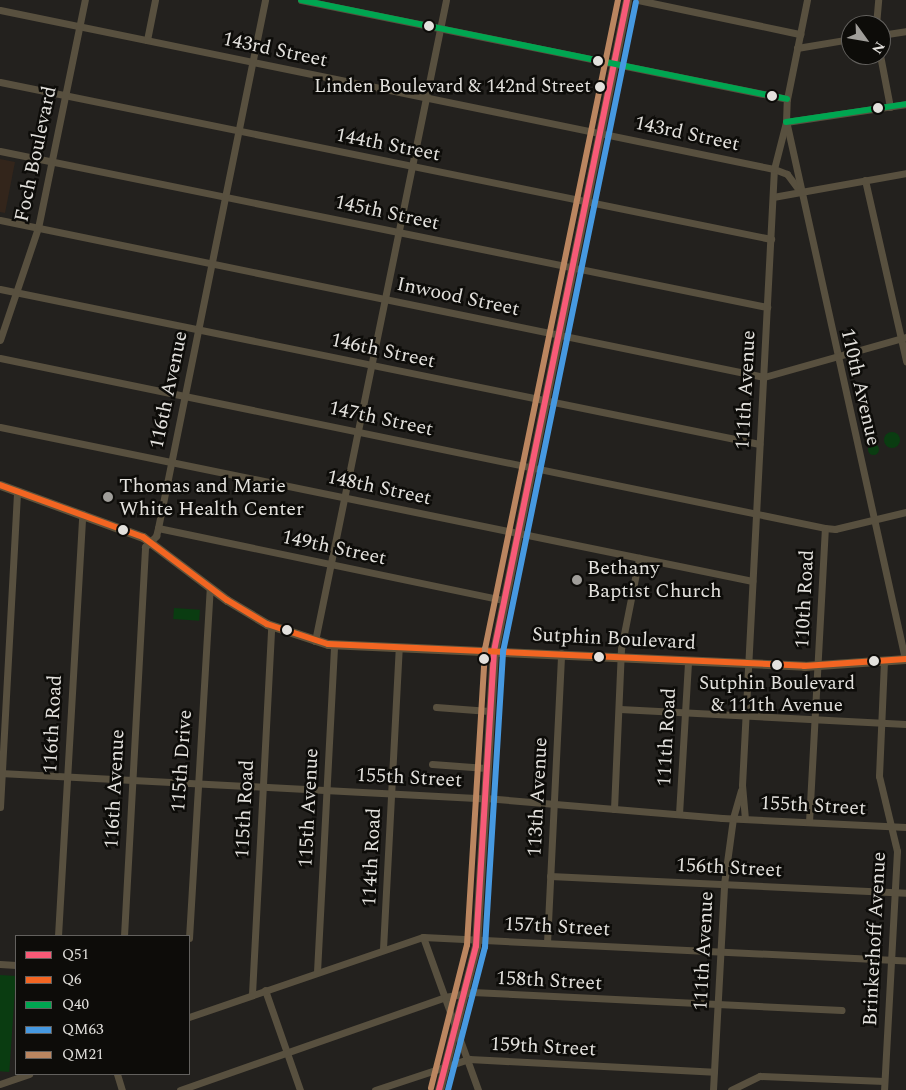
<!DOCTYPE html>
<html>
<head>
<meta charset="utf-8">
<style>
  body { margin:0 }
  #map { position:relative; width:906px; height:1090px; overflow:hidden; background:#23211e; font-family:Spectral,serif }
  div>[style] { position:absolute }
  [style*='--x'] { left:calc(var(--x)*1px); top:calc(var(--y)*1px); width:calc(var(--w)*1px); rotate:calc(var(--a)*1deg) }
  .education>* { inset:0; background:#33251b }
  .green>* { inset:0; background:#0a3c11; transform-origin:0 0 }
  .round { border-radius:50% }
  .minor>* { height:7px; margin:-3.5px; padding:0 3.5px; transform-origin:3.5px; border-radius:3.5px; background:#58503f }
  .major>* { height:9px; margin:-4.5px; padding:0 4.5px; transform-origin:4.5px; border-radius:4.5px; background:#5e523b }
  .bus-1>* { height:6px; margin:-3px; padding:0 3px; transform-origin:3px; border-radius:3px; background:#f75a77 }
  .bus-2>* { height:6px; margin:-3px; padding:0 3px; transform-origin:3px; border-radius:3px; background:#f26522 }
  .bus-3>* { height:6px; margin:-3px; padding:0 3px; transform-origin:3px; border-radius:3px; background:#00a651 }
  .bus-4>* { height:6px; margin:-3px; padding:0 3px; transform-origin:3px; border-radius:3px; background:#4699e1 }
  .bus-5>* { height:6px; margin:-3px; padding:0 3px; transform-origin:3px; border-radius:3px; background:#bb8660 }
  .dots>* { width:14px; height:14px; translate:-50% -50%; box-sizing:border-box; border:2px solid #0d0c09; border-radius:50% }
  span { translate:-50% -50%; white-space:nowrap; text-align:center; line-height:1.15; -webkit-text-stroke:5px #0d0c09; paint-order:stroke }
  .bus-label { font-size:19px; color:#e3e1dd }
  .right { translate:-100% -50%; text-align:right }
  .street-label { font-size:20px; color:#e3e1dd }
  .poi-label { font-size:20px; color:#e3e1dd }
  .left { translate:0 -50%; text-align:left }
  .legend { position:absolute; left:15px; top:935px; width:175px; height:140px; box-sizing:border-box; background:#0d0c09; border:1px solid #63615e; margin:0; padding:6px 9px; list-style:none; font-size:15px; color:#e3e1dd }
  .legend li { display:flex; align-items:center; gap:10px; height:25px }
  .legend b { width:25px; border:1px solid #63615e }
  .north { position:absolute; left:841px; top:15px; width:50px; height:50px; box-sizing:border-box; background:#0d0c09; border:1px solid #63615e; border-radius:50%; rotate:122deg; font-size:14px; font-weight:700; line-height:20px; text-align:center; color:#e3e1dd }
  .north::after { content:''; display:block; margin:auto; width:18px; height:22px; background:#a09e9a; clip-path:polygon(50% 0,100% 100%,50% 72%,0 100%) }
</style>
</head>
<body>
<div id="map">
  <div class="education">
    <i style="clip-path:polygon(0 159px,15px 162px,5px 213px,0 212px)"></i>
  </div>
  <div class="green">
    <i class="round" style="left:884px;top:432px;width:16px;height:16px"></i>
    <i class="round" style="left:867.5px;top:443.5px;width:11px;height:11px"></i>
    <i style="left:174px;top:608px;width:26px;height:11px;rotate:4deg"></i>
    <i style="left:0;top:975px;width:16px;height:96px;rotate:4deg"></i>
  </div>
  <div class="minor">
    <i style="--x:301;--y:0;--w:496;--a:11.5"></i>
    <i style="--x:638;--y:0;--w:166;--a:11.9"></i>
    <i style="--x:0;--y:10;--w:790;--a:11.61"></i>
    <i style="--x:774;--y:169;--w:14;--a:21"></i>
    <i style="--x:787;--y:174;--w:21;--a:53"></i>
    <i style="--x:876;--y:25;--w:25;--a:-85"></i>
    <i style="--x:881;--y:35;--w:25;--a:-9"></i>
    <i style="--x:147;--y:40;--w:41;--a:-78.7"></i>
    <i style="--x:797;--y:48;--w:55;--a:-9.5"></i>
    <i style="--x:880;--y:55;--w:53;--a:79.1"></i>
    <i style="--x:0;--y:82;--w:787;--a:11.51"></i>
    <i style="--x:786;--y:122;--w:121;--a:-8.5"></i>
    <i style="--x:787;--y:125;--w:547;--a:77.54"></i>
    <i style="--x:0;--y:151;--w:783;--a:11.5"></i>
    <i style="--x:865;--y:180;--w:186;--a:77.2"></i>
    <i style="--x:773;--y:197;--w:135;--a:-10.2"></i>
    <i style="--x:0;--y:220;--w:780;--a:11.61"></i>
    <i style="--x:764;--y:377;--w:148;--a:-15.7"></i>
    <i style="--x:0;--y:289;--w:775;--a:11.54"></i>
    <i style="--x:0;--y:340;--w:118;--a:-71.3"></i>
    <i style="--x:38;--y:228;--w:233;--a:-78.4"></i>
    <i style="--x:0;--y:358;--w:842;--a:11.64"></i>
    <i style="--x:825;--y:528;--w:10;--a:6"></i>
    <i style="--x:835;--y:529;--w:73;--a:-13.5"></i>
    <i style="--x:0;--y:427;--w:768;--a:11.57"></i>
    <i style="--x:158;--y:528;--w:353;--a:11.8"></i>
    <i style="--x:315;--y:641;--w:654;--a:-78.45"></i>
    <i style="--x:884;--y:661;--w:115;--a:92.5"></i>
    <i style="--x:879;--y:776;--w:77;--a:76.5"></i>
    <i style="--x:897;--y:851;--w:239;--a:93.1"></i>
    <i style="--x:436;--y:707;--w:53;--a:4.3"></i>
    <i style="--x:620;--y:709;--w:286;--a:3"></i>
    <i style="--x:432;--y:764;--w:54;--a:4.2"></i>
    <i style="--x:0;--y:773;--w:486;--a:3"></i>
    <i style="--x:485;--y:798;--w:238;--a:4.8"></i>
    <i style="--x:722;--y:818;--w:184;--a:2.8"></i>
    <i style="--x:0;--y:807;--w:316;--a:-86.9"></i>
    <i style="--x:614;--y:809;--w:160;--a:-87.5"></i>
    <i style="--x:621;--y:649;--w:93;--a:-78.8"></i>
    <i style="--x:679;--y:814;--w:153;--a:-86.6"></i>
    <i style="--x:745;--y:819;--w:34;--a:-95"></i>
    <i style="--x:742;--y:785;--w:617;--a:-87.03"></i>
    <i style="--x:774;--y:169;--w:49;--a:-75.7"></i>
    <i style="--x:786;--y:122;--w:23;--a:-88"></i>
    <i style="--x:787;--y:99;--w:101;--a:-78.6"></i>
    <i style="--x:809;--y:822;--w:294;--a:-86.9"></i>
    <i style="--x:550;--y:876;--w:356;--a:2.7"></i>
    <i style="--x:58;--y:936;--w:423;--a:-86.7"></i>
    <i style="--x:124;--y:936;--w:390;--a:-86.9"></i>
    <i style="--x:145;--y:547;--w:16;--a:-45"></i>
    <i style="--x:156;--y:536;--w:8;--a:-76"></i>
    <i style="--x:158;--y:528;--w:539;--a:-78.54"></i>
    <i style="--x:423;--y:937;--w:163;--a:70.2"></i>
    <i style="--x:189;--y:938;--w:352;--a:-86.6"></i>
    <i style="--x:547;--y:943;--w:290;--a:-87.2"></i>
    <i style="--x:383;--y:949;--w:302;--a:-87"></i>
    <i style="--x:0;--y:964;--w:16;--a:4"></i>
    <i style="--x:317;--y:972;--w:327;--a:-87"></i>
    <i style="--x:265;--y:990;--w:106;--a:70.7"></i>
    <i style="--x:252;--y:994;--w:368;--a:-87"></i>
    <i style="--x:189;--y:1017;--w:247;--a:-18.9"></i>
    <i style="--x:423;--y:937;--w:484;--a:2.8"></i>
    <i style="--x:117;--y:1074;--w:17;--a:73"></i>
    <i style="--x:0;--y:1084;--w:31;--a:-19"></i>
    <i style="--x:180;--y:1090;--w:281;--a:-19.3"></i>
    <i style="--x:445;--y:997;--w:27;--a:-10"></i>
    <i style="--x:472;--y:992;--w:370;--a:2.8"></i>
    <i style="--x:375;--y:1090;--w:99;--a:-18.3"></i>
    <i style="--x:469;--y:1059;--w:245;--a:3"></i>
    <i style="--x:713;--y:1090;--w:206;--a:-86.9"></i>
    <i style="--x:724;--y:884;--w:67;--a:-82.2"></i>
    <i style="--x:733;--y:818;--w:29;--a:-74"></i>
    <i style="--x:731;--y:1090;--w:32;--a:-26"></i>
    <i style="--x:760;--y:1076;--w:124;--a:2.3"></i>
  </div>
  <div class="major">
    <i style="--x:0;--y:485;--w:152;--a:20"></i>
    <i style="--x:143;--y:537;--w:105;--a:36.9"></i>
    <i style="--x:227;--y:600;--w:47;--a:31"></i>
    <i style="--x:267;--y:624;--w:64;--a:18.2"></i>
    <i style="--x:328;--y:644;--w:477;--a:2.6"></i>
    <i style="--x:804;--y:666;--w:102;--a:-3.9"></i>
    <i style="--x:439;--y:1090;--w:149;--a:-75.6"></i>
    <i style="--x:476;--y:946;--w:296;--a:-86.5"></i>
    <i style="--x:494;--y:651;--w:664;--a:-78.45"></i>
  </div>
  <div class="bus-1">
    <i style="--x:439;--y:1090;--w:149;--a:-75.6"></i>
    <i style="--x:476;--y:946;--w:296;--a:-86.5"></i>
    <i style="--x:494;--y:651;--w:664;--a:-78.45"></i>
  </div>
  <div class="bus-2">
    <i style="--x:0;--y:485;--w:152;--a:20"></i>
    <i style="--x:143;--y:537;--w:105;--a:36.9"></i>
    <i style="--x:227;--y:600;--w:47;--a:31"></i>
    <i style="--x:267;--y:624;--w:64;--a:18.2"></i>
    <i style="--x:328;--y:644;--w:477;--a:2.6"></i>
    <i style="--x:804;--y:666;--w:102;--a:-3.9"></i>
  </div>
  <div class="bus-3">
    <i style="--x:301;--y:0;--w:496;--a:11.5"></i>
    <i style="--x:786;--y:122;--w:121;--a:-8.5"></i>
  </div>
  <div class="bus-4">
    <i style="--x:448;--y:1090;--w:148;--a:-75.5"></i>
    <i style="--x:485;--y:947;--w:296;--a:-86.5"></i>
    <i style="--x:503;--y:652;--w:663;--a:-78.44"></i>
  </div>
  <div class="bus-5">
    <i style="--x:431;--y:1088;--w:147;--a:-75.9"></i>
    <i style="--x:467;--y:945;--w:297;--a:-86.5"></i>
    <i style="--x:485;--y:649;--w:662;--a:-78.42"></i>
  </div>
  <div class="dots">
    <i style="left:429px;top:26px;background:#e3e1dd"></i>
    <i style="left:598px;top:61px;background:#e3e1dd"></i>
    <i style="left:600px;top:87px;background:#e3e1dd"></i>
    <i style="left:772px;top:96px;background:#e3e1dd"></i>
    <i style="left:878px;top:108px;background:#e3e1dd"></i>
    <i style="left:108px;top:497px;background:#a09e9a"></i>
    <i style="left:123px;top:530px;background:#e3e1dd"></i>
    <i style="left:577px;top:580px;background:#a09e9a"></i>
    <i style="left:287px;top:630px;background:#e3e1dd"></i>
    <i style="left:599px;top:657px;background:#e3e1dd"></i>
    <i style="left:484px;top:659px;background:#e3e1dd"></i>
    <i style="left:874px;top:661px;background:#e3e1dd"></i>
    <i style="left:777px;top:665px;background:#e3e1dd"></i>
  </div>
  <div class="bus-label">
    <span class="right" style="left:591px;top:87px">Linden Boulevard &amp; 142nd Street</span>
    <span style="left:777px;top:695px">Sutphin Boulevard<br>&amp; 111th Avenue</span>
  </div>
  <div class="street-label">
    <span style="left:275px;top:50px;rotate:12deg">143rd Street</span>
    <span style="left:687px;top:134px;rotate:12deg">143rd Street</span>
    <span style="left:388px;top:145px;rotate:11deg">144th Street</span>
    <span style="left:36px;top:154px;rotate:-78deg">Foch Boulevard</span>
    <span style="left:387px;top:213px;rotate:12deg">145th Street</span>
    <span style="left:458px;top:297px;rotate:12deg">Inwood Street</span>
    <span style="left:383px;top:351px;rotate:12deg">146th Street</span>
    <span style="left:860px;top:387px;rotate:77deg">110th Avenue</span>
    <span style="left:169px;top:390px;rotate:-78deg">116th Avenue</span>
    <span style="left:746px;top:390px;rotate:-87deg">111th Avenue</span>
    <span style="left:381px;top:419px;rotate:12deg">147th Street</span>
    <span style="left:379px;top:488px;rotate:12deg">148th Street</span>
    <span style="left:334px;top:548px;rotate:12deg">149th Street</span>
    <span style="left:805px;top:599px;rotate:-87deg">110th Road</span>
    <span style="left:614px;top:639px;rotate:3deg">Sutphin Boulevard</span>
    <span style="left:53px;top:724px;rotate:-87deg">116th Road</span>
    <span style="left:667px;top:737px;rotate:-87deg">111th Road</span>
    <span style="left:182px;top:761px;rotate:-86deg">115th Drive</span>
    <span style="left:409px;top:778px;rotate:3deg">155th Street</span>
    <span style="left:115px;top:789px;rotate:-87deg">116th Avenue</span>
    <span style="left:538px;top:797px;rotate:-87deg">113th Avenue</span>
    <span style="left:813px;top:806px;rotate:3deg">155th Street</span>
    <span style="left:309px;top:808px;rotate:-87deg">115th Avenue</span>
    <span style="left:245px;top:809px;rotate:-87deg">115th Road</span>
    <span style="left:372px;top:857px;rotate:-87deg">114th Road</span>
    <span style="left:729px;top:868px;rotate:3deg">156th Street</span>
    <span style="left:557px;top:927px;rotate:3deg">157th Street</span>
    <span style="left:875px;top:939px;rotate:-87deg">Brinkerhoff Avenue</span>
    <span style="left:704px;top:951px;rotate:-87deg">111th Avenue</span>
    <span style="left:549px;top:981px;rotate:3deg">158th Street</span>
    <span style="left:543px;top:1047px;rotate:3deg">159th Street</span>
  </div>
  <div class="poi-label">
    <span class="left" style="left:119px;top:498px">Thomas and Marie<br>White Health Center</span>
    <span class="left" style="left:587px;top:580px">Bethany<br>Baptist Church</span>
  </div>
  <ul class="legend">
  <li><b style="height:6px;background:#f75a77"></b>Q51</li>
  <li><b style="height:6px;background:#f26522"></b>Q6</li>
  <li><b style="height:6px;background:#00a651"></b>Q40</li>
  <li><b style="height:6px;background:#4699e1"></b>QM63</li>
  <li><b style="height:6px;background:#bb8660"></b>QM21</li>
  </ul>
  <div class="north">N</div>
</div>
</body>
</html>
